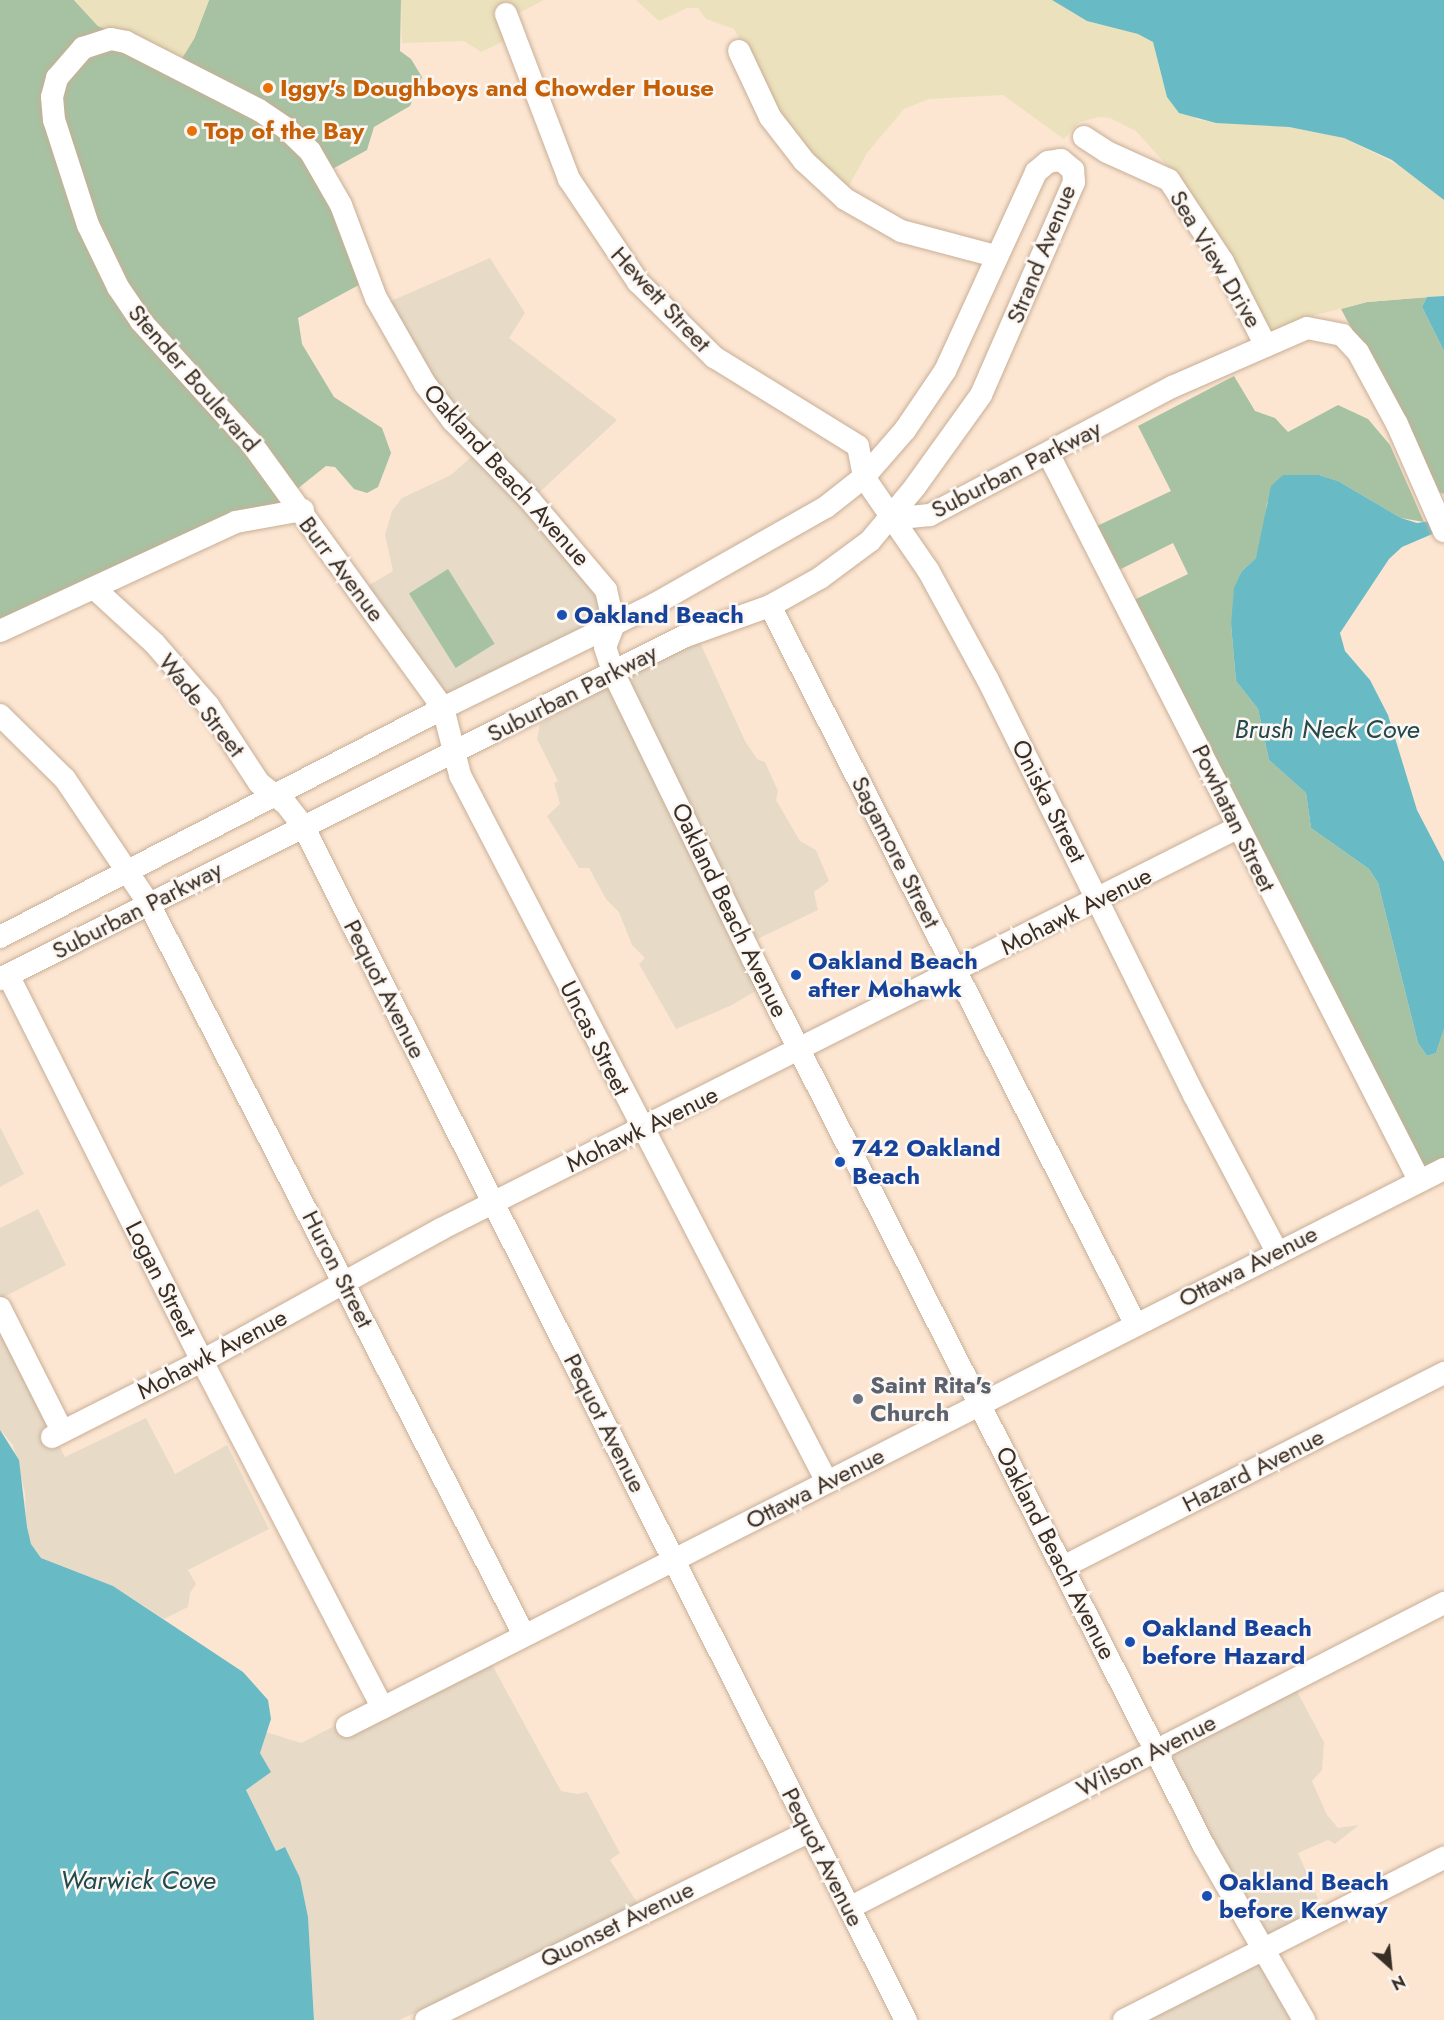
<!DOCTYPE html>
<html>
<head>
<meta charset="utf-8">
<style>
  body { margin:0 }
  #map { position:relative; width:1444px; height:2020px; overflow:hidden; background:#fce6d2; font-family:Jost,sans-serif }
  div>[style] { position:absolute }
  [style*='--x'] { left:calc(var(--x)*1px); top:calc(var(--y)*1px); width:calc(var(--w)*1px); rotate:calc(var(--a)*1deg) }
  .commercial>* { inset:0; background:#e7dbc8 }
  .green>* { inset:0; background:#a7c2a2; transform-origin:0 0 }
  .sand>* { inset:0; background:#ebe1bc }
  .water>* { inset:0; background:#68bbc5 }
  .roads { filter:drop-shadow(0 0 2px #c8ae96) drop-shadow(0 0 2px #c8ae96) }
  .minor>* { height:22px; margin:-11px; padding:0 11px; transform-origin:11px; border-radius:11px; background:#fff }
  .dots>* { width:16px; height:16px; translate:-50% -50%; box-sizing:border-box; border:3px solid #fcf7f2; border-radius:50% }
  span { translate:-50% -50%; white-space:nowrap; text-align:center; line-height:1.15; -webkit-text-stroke:5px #fcf7f2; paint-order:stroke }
  .food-label { font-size:24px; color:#c56008; font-weight:700 }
  .left { translate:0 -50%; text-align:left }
  .street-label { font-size:24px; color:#392e25 }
  .transit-label { font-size:24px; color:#164399; font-weight:700 }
  .worship-label { font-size:24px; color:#5b616d; font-weight:700 }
  .water-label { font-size:26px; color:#224a4e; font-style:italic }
  .north { position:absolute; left:1360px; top:1936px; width:60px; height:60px; -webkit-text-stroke:4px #fcf7f2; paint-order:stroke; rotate:153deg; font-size:16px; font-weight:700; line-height:24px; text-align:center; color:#392e25 }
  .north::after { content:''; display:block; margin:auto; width:21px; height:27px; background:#392e25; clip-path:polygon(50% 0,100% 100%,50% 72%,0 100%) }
</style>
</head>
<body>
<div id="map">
  <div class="commercial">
    <i style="clip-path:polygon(490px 258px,525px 313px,509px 338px,617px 420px,529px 502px,620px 608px,442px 705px,361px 590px,393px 571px,385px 535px,392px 511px,402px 498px,451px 475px,480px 449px,384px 304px)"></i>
    <i style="clip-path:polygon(698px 638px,745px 741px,757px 759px,765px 762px,778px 791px,776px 800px,800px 841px,816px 850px,829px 881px,814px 892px,818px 910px,747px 944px,764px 986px,732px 1005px,676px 1029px,639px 964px,645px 958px,632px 945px,619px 912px,606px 899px,589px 868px,579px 868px,547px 816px,560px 804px,554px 783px,558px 781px,537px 739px,540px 724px)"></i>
    <i style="clip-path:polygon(0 1127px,24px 1174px,0 1187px)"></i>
    <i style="clip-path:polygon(38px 1209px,66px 1265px,0 1299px,0 1228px)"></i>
    <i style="clip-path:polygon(0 1333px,65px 1457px,146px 1418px,175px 1474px,227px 1445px,269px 1529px,188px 1570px,196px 1584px,190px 1593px,188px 1607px,164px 1619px,113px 1586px,41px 1558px,31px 1544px,26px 1527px,25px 1493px,13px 1445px,0 1430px)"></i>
    <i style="clip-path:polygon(484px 1650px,561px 1791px,578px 1794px,587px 1792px,620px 1853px,610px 1860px,649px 1921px,503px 1975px,399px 2020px,314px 2020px,308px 1917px,300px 1878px,285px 1847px,276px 1851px,246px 1790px,271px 1772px,260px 1753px,266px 1732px,301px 1743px)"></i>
    <i style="clip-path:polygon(1292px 1682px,1324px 1742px,1322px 1770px,1312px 1781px,1327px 1815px,1338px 1828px,1359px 1825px,1335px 1844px,1328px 1840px,1298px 1853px,1327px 1919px,1265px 1954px,1304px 2020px,1131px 2020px,1260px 1955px,1158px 1752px)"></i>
  </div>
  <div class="green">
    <i style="clip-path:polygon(0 0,74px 0,98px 26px,194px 39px,209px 0,401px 0,400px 51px,411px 59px,422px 77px,410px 106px,374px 127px,367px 150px,327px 172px,368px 280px,298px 318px,302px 344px,334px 397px,382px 428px,391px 453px,378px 487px,367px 493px,354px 489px,335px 467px,326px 466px,272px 509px,0 625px)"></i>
    <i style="clip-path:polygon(1427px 297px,1422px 307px,1444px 351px,1444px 494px,1439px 492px,1341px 309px,1367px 302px)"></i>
    <i style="clip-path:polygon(1234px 376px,1255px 411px,1275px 418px,1288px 432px,1338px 405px,1368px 419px,1390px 445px,1424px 522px,1401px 518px,1338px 481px,1319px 475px,1283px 475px,1267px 503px,1262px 543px,1256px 558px,1242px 571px,1231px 624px,1236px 681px,1258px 709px,1269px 760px,1306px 793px,1311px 828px,1369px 869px,1378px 883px,1418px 1043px,1427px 1056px,1436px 1053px,1444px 1029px,1444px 1162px,1418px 1175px,1134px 600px,1188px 574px,1173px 543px,1119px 570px,1097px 526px,1171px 491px,1138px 426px)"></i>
    <i style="left:448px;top:569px;width:88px;height:46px;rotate:58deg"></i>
  </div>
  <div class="sand">
    <i style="clip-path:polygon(74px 0,209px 0,194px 39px,178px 65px,98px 26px)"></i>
    <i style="clip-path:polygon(401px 0,544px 0,511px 17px,515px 36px,481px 52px,464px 41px,402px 43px)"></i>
    <i style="clip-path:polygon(636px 0,1052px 0,1087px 21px,1138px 34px,1153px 42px,1162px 79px,1197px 120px,1289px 127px,1344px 138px,1406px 169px,1444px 200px,1444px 296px,1367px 302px,1304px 318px,1259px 340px,1180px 180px,1136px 131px,1110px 118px,1100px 117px,1079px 122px,1064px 139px,1003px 95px,929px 99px,904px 109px,867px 153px,846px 191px,808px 166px,734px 29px,706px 19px,698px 8px,687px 8px,659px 21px)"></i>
  </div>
  <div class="water">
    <i style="clip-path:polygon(1052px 0,1444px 0,1444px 200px,1392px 160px,1344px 138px,1289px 127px,1216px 123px,1179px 113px,1167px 97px,1153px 42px,1138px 34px,1087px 21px)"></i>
    <i style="clip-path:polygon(1444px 296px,1444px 351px,1422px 307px,1427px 297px)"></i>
    <i style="clip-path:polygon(1283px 475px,1319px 475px,1338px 481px,1401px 518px,1417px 523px,1430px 521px,1444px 529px,1402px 547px,1389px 559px,1340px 633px,1345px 651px,1370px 680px,1388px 715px,1417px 810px,1444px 862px,1444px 1029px,1436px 1053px,1427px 1056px,1418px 1043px,1378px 883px,1369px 869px,1311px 828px,1306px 793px,1269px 760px,1258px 709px,1236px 681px,1231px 624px,1234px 588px,1242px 571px,1256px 558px,1271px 486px)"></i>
    <i style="clip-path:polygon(0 1430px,19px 1460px,27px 1527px,31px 1544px,41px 1558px,113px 1586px,243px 1672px,268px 1700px,271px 1719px,260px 1753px,271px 1772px,246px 1790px,276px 1851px,285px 1847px,300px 1878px,308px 1917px,314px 2020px,0 2020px)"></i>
  </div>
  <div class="roads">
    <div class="minor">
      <i style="--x:506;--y:14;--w:177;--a:69.1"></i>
      <i style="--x:569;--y:179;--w:124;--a:56.2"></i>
      <i style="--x:638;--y:282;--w:107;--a:44.6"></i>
      <i style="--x:714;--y:357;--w:169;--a:31.7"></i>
      <i style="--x:858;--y:446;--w:32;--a:79"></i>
      <i style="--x:864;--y:477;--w:113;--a:55.5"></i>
      <i style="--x:928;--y:570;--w:125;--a:61.4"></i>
      <i style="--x:988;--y:680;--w:463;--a:63.6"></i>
      <i style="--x:1194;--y:1095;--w:178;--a:62.1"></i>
      <i style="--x:739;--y:51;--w:73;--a:64.8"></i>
      <i style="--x:770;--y:117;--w:56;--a:52.3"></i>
      <i style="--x:804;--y:161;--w:56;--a:42.8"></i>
      <i style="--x:845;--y:199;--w:64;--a:29.7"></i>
      <i style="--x:901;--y:231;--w:97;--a:14.9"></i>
      <i style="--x:1084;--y:137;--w:27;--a:33"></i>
      <i style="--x:1107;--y:152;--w:68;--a:24.3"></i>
      <i style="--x:1169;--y:180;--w:98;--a:56.6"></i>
      <i style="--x:1223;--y:262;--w:94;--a:62.9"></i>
      <i style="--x:1049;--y:455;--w:814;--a:62.96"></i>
      <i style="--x:890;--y:519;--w:40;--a:-5.7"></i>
      <i style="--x:930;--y:515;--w:274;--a:-27.9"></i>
      <i style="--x:1172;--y:387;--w:147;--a:-23.6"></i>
      <i style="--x:1307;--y:328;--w:36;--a:11"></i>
      <i style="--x:1342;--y:335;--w:23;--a:47"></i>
      <i style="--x:1358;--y:352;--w:82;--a:61.6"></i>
      <i style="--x:1397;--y:424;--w:117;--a:66.3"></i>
      <i style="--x:95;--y:589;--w:81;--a:42.5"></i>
      <i style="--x:155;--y:644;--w:81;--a:49"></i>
      <i style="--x:208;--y:705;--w:93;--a:56.8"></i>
      <i style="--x:259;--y:783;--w:34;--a:38"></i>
      <i style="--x:286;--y:804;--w:28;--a:52"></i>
      <i style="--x:303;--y:826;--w:1338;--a:63.21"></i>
      <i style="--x:770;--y:606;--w:805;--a:63.02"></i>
      <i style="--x:0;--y:631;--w:260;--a:-24.8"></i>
      <i style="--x:236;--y:522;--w:68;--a:-10.2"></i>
      <i style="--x:0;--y:715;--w:91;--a:44.6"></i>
      <i style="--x:65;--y:779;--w:151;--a:56.1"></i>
      <i style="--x:149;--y:904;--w:822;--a:62.84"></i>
      <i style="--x:0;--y:937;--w:499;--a:-27.3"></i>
      <i style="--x:443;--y:708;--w:236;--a:-26.1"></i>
      <i style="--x:655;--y:604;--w:197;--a:-29.6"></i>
      <i style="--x:826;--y:507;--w:48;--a:-38.3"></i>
      <i style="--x:864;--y:477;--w:62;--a:-48.9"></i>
      <i style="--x:905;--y:430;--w:71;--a:-55.9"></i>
      <i style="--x:945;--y:371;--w:219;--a:-65.4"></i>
      <i style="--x:1036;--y:172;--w:16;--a:-40"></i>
      <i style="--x:1048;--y:162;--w:13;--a:-9"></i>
      <i style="--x:1061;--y:160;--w:16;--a:40"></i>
      <i style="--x:1073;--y:170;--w:12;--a:85"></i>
      <i style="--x:1074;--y:182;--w:232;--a:113.6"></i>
      <i style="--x:981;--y:395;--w:113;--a:125.7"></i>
      <i style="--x:915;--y:487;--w:70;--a:129.8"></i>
      <i style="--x:870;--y:541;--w:62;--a:143.5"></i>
      <i style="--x:820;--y:578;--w:57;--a:150.8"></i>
      <i style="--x:770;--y:606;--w:92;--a:160.4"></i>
      <i style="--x:683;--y:637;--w:764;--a:153.4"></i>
      <i style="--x:8;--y:975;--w:432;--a:63.3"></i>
      <i style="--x:202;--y:1361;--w:391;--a:62.5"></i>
      <i style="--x:0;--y:1308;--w:138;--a:63.2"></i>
      <i style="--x:52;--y:1437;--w:168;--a:-26.9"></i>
      <i style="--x:202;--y:1361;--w:273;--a:-28.9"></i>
      <i style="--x:441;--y:1229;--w:891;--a:-26.74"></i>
      <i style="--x:826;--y:1480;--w:794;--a:-117.44"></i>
      <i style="--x:460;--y:775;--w:69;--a:-104.2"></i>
      <i style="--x:443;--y:708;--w:326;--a:-125.9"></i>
      <i style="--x:252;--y:444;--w:166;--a:-132.1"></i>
      <i style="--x:141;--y:321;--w:41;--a:-124.1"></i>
      <i style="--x:118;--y:287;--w:69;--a:-115.8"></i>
      <i style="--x:88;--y:225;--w:110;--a:-107.9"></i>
      <i style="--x:54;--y:120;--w:23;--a:-95"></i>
      <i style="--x:52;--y:97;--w:20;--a:-75"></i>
      <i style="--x:57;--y:78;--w:40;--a:-49"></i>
      <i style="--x:83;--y:48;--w:29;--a:-18"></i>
      <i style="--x:111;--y:39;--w:15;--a:11"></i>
      <i style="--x:126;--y:42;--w:149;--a:27.1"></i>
      <i style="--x:259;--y:110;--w:34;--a:34"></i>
      <i style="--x:287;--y:129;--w:32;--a:44"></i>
      <i style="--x:310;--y:151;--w:62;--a:60.1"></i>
      <i style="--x:341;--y:205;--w:99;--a:69.4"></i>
      <i style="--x:376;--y:298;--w:99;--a:60.3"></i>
      <i style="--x:425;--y:384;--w:46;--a:52.9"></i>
      <i style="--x:453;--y:421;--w:110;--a:45.7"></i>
      <i style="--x:530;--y:500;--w:118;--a:49.8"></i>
      <i style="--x:606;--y:590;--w:35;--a:77"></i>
      <i style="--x:614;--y:624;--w:25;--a:111"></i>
      <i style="--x:605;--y:647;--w:26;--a:72"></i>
      <i style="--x:613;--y:672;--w:319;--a:64"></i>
      <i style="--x:753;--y:959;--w:995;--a:63.05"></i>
      <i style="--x:1204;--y:1846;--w:201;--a:60.1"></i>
      <i style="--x:1063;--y:1567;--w:428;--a:-27"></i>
      <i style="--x:347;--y:1726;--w:1230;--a:-26.92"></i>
      <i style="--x:849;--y:1908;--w:669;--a:-27.14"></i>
      <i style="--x:426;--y:2020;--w:428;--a:-26.2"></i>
      <i style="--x:1124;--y:2020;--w:359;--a:-26.9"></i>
    </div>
  </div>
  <div class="dots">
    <i style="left:268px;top:88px;background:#e8710a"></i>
    <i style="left:192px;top:131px;background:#e8710a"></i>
    <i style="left:562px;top:615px;background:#1a4fb4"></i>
    <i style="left:796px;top:975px;background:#1a4fb4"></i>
    <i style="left:840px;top:1162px;background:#1a4fb4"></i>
    <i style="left:858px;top:1399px;background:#6b7280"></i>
    <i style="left:1130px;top:1642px;background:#1a4fb4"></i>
    <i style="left:1207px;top:1896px;background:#1a4fb4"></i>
  </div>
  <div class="food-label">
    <span class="left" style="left:280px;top:88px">Iggy's Doughboys and Chowder House</span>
    <span class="left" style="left:204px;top:131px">Top of the Bay</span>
  </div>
  <div class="street-label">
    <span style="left:1041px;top:254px;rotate:-68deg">Strand Avenue</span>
    <span style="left:1216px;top:259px;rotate:59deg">Sea View Drive</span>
    <span style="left:661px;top:299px;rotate:47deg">Hewett Street</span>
    <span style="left:194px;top:378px;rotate:49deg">Stender Boulevard</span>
    <span style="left:1016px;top:469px;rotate:-27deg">Suburban Parkway</span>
    <span style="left:507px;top:475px;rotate:48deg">Oakland Beach Avenue</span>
    <span style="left:342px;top:569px;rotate:53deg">Burr Avenue</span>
    <span style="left:572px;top:693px;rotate:-27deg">Suburban Parkway</span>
    <span style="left:202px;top:705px;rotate:52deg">Wade Street</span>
    <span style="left:1049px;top:801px;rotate:63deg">Oniska Street</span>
    <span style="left:1234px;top:818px;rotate:64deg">Powhatan Street</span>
    <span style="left:896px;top:852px;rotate:63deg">Sagamore Street</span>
    <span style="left:137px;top:910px;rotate:-27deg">Suburban Parkway</span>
    <span style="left:730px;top:910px;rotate:64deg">Oakland Beach Avenue</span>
    <span style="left:1076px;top:911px;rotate:-27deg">Mohawk Avenue</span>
    <span style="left:385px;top:989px;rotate:63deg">Pequot Avenue</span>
    <span style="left:595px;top:1038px;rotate:63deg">Uncas Street</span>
    <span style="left:642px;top:1129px;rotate:-26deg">Mohawk Avenue</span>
    <span style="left:1248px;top:1266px;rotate:-27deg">Ottawa Avenue</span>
    <span style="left:338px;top:1269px;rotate:63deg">Huron Street</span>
    <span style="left:161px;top:1279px;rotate:63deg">Logan Street</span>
    <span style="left:212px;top:1354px;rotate:-28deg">Mohawk Avenue</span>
    <span style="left:605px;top:1423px;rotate:63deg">Pequot Avenue</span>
    <span style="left:1253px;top:1470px;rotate:-27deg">Hazard Avenue</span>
    <span style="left:815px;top:1488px;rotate:-27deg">Ottawa Avenue</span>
    <span style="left:1056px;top:1553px;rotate:63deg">Oakland Beach Avenue</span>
    <span style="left:1146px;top:1755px;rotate:-27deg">Wilson Avenue</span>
    <span style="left:823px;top:1857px;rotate:63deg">Pequot Avenue</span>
    <span style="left:617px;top:1924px;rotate:-26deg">Quonset Avenue</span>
  </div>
  <div class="transit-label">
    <span class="left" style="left:574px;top:615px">Oakland Beach</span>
    <span class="left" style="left:808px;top:975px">Oakland Beach<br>after Mohawk</span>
    <span class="left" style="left:852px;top:1162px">742 Oakland<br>Beach</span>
    <span class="left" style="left:1142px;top:1642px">Oakland Beach<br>before Hazard</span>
    <span class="left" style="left:1219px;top:1896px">Oakland Beach<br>before Kenway</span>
  </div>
  <div class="worship-label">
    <span class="left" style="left:870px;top:1399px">Saint Rita's<br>Church</span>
  </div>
  <div class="water-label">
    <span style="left:1327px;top:730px">Brush Neck Cove</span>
    <span style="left:138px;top:1881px">Warwick Cove</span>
  </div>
  <div class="north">N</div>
</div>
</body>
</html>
